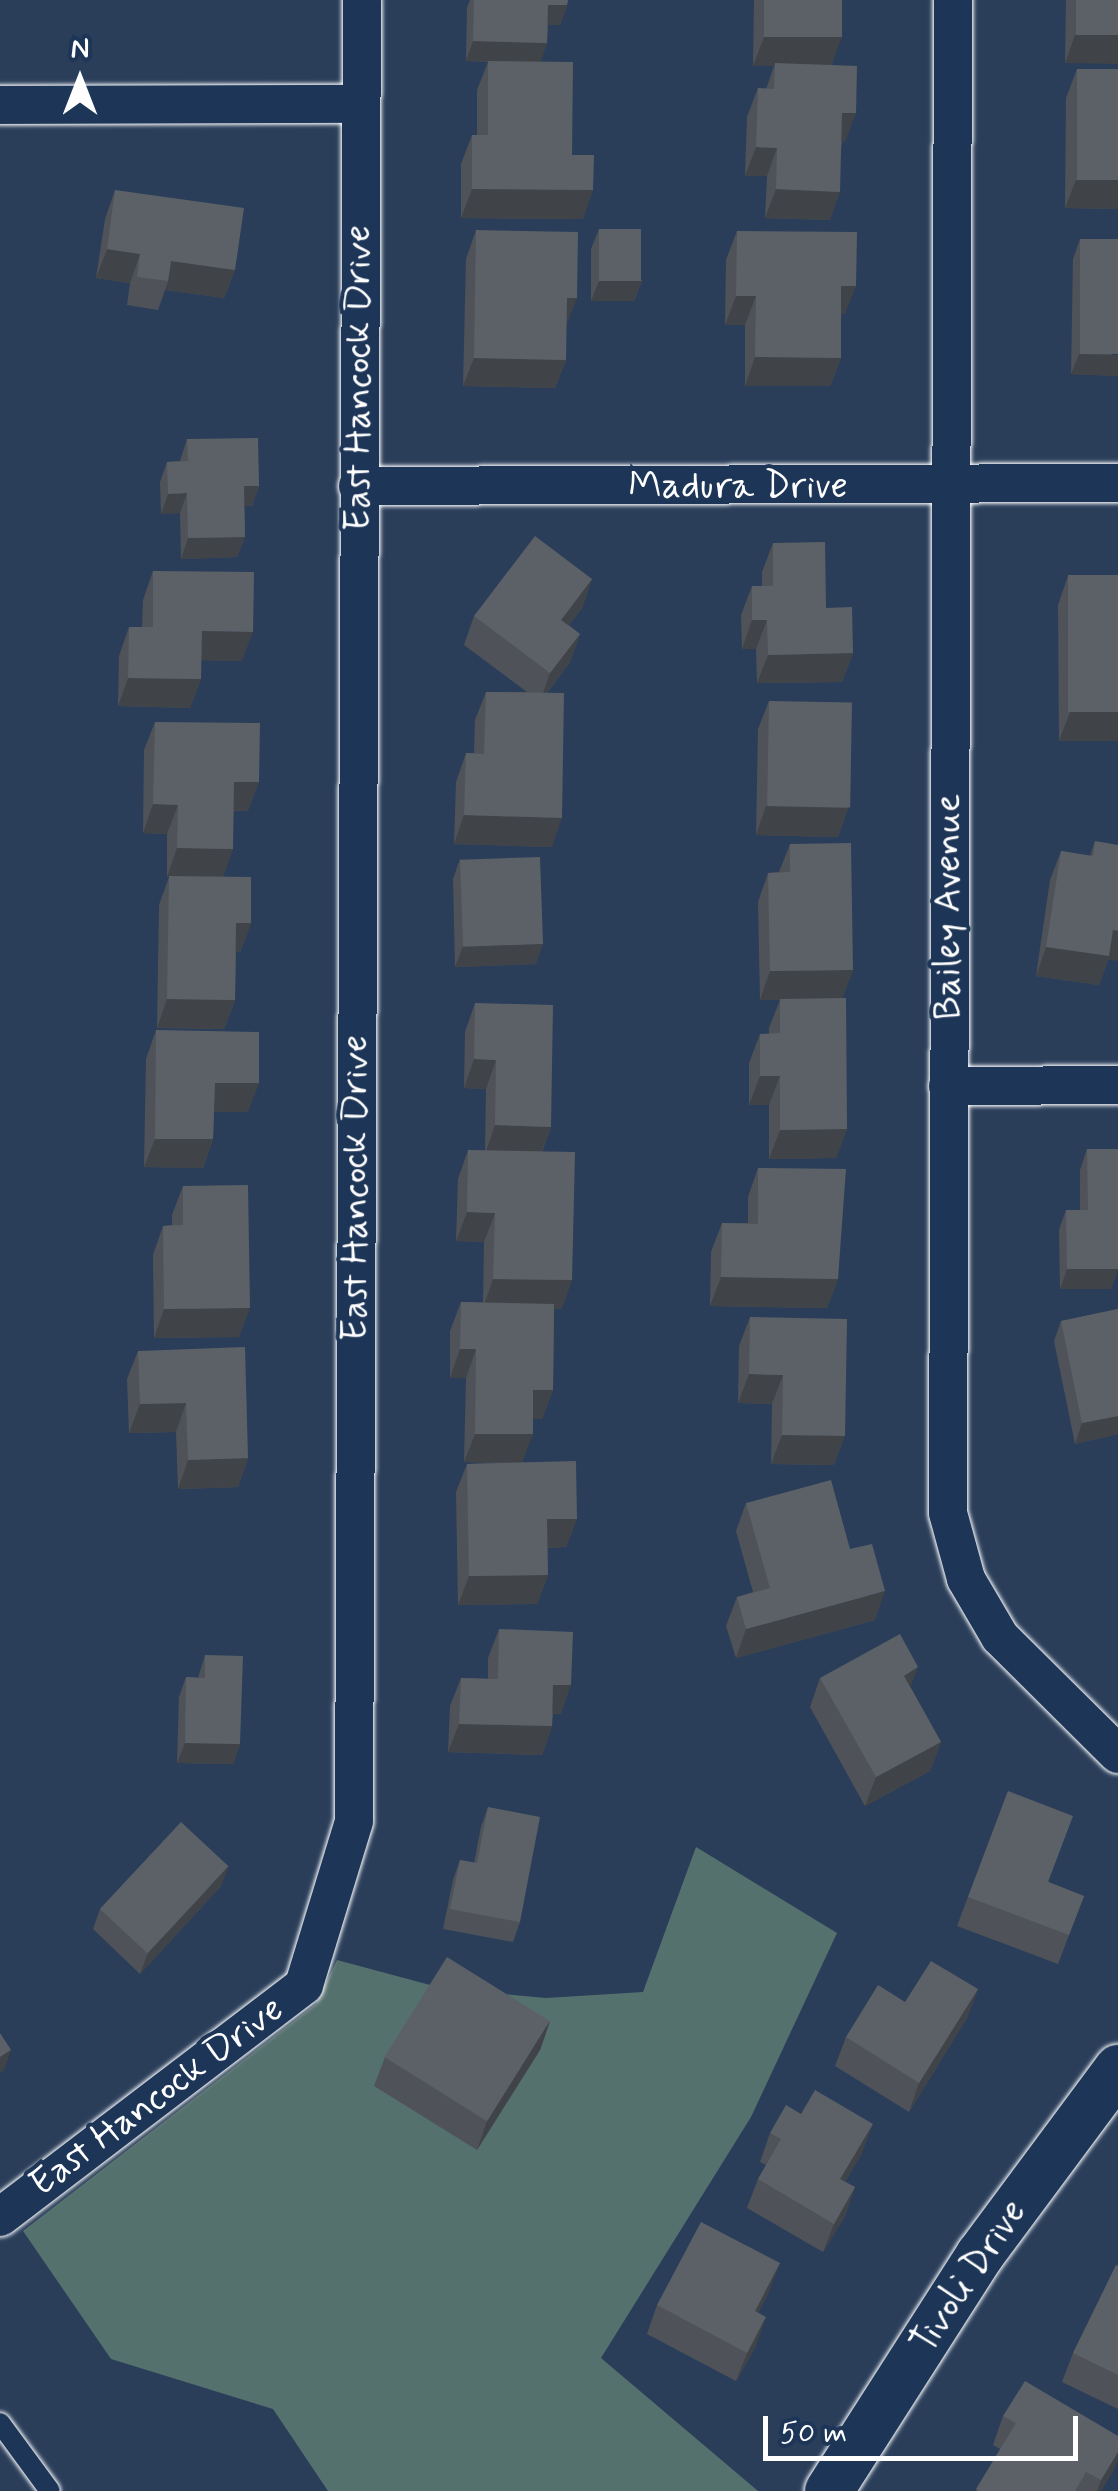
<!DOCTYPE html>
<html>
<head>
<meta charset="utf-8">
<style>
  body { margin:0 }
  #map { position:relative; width:1118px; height:2491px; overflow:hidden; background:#2a3e5a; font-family:Mynerve,sans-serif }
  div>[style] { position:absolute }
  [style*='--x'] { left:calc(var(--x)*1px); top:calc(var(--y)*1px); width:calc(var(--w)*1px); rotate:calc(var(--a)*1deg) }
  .green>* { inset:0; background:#55716e }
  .roads { filter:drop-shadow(0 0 2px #fff) drop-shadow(0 0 2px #fff) }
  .service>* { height:20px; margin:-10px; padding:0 10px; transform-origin:10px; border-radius:10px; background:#1d3557 }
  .minor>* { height:38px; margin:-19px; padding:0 19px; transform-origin:19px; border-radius:19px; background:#1d3557 }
  .tertiary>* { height:48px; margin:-24px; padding:0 24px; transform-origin:24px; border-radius:24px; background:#1d3557 }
  .wall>* { inset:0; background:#4f5359 }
  .shaded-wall>* { inset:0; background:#404448 }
  .building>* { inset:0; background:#5c6167; transform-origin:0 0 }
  span { translate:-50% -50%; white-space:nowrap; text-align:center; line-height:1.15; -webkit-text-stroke:8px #1d3557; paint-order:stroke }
  .street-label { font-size:38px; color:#fff }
  .north { position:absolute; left:30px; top:30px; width:100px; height:100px; -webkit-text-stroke:8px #1d3557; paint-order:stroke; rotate:0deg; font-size:28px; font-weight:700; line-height:40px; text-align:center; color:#fff }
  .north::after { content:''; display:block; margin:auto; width:35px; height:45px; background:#fff; clip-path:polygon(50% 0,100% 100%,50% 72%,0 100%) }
  .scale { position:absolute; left:763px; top:2416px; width:315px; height:45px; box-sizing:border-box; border:5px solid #fff; border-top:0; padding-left:12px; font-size:30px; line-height:35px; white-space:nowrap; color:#fff; -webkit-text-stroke:8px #1d3557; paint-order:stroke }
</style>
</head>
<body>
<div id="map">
  <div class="green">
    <i style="clip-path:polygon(696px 1847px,837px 1933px,751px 2117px,601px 2358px,758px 2491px,328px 2491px,273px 2409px,111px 2359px,23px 2231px,316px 2004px,337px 1960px,445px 1989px,546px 1998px,643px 1992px)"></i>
  </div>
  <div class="roads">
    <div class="service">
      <i style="--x:0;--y:2423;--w:84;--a:53.7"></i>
    </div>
    <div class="minor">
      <i style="--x:953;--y:0;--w:1513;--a:90.19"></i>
      <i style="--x:948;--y:1513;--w:68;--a:74.7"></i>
      <i style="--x:966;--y:1579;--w:67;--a:59.6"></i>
      <i style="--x:1000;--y:1637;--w:166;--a:44.8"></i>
      <i style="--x:0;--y:105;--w:361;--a:-0.2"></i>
      <i style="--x:358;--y:486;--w:760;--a:-0.23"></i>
      <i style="--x:948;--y:1086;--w:170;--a:-0.3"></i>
      <i style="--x:0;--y:2217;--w:382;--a:-37.3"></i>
      <i style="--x:304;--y:1985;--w:171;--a:-73"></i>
      <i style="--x:354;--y:1821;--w:1821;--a:-89.75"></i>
    </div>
    <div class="tertiary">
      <i style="--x:829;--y:2491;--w:280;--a:-57.4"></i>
      <i style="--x:980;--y:2255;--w:232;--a:-53.4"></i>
    </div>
  </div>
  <div class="wall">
    <i style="clip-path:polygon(470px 0,568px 0,567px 5px,560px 25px,548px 25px,547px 43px,540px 62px,572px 155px,583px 219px,461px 218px,461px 164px,472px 135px,477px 135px,477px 90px,488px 62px,466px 61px,467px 8px)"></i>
    <i style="clip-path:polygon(754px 0,842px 0,832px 65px,845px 142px,842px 142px,830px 220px,765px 218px,767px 176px,745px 176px,747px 117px,758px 88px,766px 89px,774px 66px,753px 66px)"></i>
    <i style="clip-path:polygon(1066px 0,1118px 0,1065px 63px)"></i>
    <i style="clip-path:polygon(1077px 69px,1118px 69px,1118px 209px,1065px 208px,1066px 98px)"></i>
    <i style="clip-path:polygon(115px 190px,235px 270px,224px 298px,165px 290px,158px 310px,127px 305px,130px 283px,96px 278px,105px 219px)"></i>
    <i style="clip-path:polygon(599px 229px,642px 281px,634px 301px,591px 301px,591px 249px)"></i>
    <i style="clip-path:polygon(476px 230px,566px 326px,566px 360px,555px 388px,463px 386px,466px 259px)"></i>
    <i style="clip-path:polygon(737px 231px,845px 314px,841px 314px,841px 358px,830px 386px,745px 386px,745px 325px,725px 325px,726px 260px)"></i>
    <i style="clip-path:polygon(1080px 239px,1118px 376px,1071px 374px,1073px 259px)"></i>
    <i style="clip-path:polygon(187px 439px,259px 486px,252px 506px,244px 506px,245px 537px,237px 557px,181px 559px,180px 513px,161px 514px,160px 482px,167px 462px,180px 461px)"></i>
    <i style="clip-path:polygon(773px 543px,826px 608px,853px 653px,842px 682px,757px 683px,756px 649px,742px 649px,741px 615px,752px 586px,762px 586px,762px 572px)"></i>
    <i style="clip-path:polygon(153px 571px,242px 661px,201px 660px,201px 679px,190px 708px,118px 706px,119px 656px,129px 627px,142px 627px,143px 600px)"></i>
    <i style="clip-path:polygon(1118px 575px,1118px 741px,1059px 741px,1058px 605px,1068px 576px)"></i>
    <i style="clip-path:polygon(592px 579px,582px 608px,569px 625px,580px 634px,570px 662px,547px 693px,552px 847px,454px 844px,456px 782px,466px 753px,474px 753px,475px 720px,486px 692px,527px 692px,464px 645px,474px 616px)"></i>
    <i style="clip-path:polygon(769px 701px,848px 808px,838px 837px,756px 835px,758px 729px)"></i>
    <i style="clip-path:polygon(155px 722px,248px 811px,234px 811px,223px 877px,251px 923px,240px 952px,236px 952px,235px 1000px,224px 1029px,157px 1028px,159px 905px,169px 877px,167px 877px,167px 834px,143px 833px,144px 750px)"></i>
    <i style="clip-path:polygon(1095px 841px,1108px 960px,1099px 985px,1036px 976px,1050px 880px,1061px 851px,1090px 856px)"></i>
    <i style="clip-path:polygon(790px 844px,853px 970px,842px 998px,847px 1129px,836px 1158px,769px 1159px,769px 1105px,749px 1105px,749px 1063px,760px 1034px,769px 1034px,769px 1028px,780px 1000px,760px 1000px,758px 902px,768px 873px,779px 872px)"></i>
    <i style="clip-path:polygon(460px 859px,536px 964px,455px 967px,453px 879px)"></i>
    <i style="clip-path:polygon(475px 1003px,551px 1127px,542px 1152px,562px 1309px,554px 1309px,553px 1390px,542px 1419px,533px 1419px,522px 1462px,577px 1519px,566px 1547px,547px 1548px,548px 1575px,537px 1604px,458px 1605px,456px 1492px,467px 1464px,502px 1463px,464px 1462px,466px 1378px,450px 1378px,450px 1331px,461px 1302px,483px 1303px,484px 1242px,456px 1241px,458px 1179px,468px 1150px,485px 1151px,486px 1089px,464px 1088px,465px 1032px)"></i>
    <i style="clip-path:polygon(156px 1030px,248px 1112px,214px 1112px,213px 1139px,203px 1168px,144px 1167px,146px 1059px)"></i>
    <i style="clip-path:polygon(1087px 1149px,1118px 1269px,1111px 1289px,1060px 1289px,1059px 1230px,1066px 1210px,1080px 1210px,1080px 1170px)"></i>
    <i style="clip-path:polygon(758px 1168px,838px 1279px,827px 1308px,710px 1306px,711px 1252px,722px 1223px,748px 1223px,748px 1197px)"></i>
    <i style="clip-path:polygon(183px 1186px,239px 1337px,154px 1338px,153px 1255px,163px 1226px,172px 1225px,172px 1215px)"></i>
    <i style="clip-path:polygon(1118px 1309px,1118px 1434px,1075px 1444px,1054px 1341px,1061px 1321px)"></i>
    <i style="clip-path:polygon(750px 1317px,834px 1465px,771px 1464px,772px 1404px,738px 1403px,739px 1346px)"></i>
    <i style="clip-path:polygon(138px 1351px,248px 1458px,238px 1487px,178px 1489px,176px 1432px,129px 1433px,127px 1379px)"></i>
    <i style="clip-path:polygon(746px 1503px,850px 1549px,875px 1620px,736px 1658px,726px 1626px,737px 1597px,753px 1592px,736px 1531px)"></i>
    <i style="clip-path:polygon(499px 1629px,561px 1714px,553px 1714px,552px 1726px,542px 1755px,448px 1752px,450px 1706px,461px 1678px,488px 1679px,488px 1658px)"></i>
    <i style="clip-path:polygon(205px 1655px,240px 1744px,233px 1764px,177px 1763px,179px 1697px,186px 1677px,198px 1678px)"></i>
    <i style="clip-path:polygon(820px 1678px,911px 1688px,941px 1742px,930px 1771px,865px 1806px,810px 1707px)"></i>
    <i style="clip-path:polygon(1008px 1791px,1049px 1882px,1084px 1896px,1058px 1964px,957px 1926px)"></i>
    <i style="clip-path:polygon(488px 1807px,520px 1922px,513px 1942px,443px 1929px,453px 1880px,460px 1860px,474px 1863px,481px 1827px)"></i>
    <i style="clip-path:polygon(221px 1886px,140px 1974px,93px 1929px,100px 1909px)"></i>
    <i style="clip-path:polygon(978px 1989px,967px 2018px,909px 2112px,835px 2066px,846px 2037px,905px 2002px)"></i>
    <i style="clip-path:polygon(550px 2021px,540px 2050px,477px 2150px,374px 2086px,385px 2057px)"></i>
    <i style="clip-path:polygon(770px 2133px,862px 2153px,845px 2182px,855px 2187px,845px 2216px,823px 2252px,747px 2208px,758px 2179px,766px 2165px,760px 2162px)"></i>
    <i style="clip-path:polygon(1118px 2266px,1118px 2409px,1062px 2382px,1073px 2353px)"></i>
    <i style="clip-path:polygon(769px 2292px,758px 2313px,756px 2346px,736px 2381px,647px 2334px,657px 2305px)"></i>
    <i style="clip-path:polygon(1003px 2416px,1118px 2436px,1118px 2459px,1114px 2469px,1101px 2491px,976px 2491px,1000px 2449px,993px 2445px)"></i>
  </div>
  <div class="shaded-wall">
    <i style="clip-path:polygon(548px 5px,567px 5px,560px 25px,540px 25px)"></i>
    <i style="clip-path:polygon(1075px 35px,1118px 35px,1118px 64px,1065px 63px)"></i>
    <i style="clip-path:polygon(764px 37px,842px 37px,831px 66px,753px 66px)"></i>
    <i style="clip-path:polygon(473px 41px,547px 43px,540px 63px,466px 61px)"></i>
    <i style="clip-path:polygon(842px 113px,856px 113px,845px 142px,832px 142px)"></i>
    <i style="clip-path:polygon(756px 147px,777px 148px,767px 176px,745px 176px)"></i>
    <i style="clip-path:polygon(1076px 180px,1118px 180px,1118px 209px,1065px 208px)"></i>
    <i style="clip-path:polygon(472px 189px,593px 190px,583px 219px,461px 218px)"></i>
    <i style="clip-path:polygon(776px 189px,840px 192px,830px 220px,765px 218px)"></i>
    <i style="clip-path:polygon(107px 249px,140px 254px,130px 283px,96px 278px)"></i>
    <i style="clip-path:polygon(171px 261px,235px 270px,224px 298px,165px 290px,168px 281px)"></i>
    <i style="clip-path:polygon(599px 281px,642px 281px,634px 301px,591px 301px)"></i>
    <i style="clip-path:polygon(841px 286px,856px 286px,845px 314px,831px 314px)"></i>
    <i style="clip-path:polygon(736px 296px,756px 296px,745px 325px,725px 325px)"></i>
    <i style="clip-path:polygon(567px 298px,577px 298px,566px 326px)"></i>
    <i style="clip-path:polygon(1079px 354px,1118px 355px,1118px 376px,1071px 374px)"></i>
    <i style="clip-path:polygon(755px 357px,841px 358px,830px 386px,745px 386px)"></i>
    <i style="clip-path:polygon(474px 358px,566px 360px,555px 388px,463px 386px)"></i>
    <i style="clip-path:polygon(244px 486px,259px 486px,252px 506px,237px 506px)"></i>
    <i style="clip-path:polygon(187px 493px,180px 513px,161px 514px,168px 494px)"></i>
    <i style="clip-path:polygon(245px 537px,237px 557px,181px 559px,188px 538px)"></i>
    <i style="clip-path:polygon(592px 579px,582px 608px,551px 649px,561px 620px)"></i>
    <i style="clip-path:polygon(752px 620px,767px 620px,756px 649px,742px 649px)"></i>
    <i style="clip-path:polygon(202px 631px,253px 632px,242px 661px,191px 660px)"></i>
    <i style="clip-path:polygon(580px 634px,570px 662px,540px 702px,550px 673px)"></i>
    <i style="clip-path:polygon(853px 653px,842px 682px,757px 683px,768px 655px)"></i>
    <i style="clip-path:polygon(128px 678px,201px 679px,190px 708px,118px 706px)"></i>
    <i style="clip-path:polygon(1070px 712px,1118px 712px,1118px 741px,1059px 741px)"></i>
    <i style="clip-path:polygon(234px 782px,259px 782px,248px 811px,224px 810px)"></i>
    <i style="clip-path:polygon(153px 804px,178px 805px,167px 834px,143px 833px)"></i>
    <i style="clip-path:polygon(766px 806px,848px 808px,838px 837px,756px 835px)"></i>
    <i style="clip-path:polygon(464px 815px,562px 818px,552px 847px,454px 844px)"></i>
    <i style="clip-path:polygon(177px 848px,233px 849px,223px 878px,167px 877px)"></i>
    <i style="clip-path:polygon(236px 923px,251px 923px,240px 952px,226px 952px)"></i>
    <i style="clip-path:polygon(1113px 930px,1118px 931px,1118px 961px,1108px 960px,1099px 985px,1036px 976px,1046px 947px)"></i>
    <i style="clip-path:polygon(543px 944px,536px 964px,455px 967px,463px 946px)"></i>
    <i style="clip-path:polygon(853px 970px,842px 999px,760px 1000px,770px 971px)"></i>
    <i style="clip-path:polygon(167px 999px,235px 1000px,224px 1029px,157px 1028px)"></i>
    <i style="clip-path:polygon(474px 1059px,496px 1060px,486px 1089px,464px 1088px)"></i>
    <i style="clip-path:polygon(760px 1076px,780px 1076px,769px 1105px,749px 1105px)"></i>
    <i style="clip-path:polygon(215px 1083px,259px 1083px,248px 1112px,204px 1112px)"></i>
    <i style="clip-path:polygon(495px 1125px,551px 1127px,540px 1156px,485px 1154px)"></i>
    <i style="clip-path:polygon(847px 1129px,836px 1158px,769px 1159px,780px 1130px)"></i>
    <i style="clip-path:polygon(155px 1139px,213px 1139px,203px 1168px,144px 1167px)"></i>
    <i style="clip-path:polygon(467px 1212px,495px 1213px,484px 1242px,456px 1241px)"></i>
    <i style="clip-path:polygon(1067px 1269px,1118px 1269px,1111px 1289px,1060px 1289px)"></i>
    <i style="clip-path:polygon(721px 1277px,838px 1279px,827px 1308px,710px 1306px)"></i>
    <i style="clip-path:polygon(493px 1279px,572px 1280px,562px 1309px,483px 1308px)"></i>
    <i style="clip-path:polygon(250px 1308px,239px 1337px,154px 1338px,164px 1309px)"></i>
    <i style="clip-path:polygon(460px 1349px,476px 1349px,466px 1378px,450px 1378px)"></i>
    <i style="clip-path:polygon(749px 1374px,783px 1375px,772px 1404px,738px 1403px)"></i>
    <i style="clip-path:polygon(533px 1390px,553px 1390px,542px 1419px,523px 1419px)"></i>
    <i style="clip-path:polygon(186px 1403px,176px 1432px,129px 1433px,140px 1404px)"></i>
    <i style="clip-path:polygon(1118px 1416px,1118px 1434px,1075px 1444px,1082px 1423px)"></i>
    <i style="clip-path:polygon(475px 1434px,533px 1434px,522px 1463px,464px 1462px)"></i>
    <i style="clip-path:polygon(782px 1435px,845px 1436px,834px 1465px,771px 1464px)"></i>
    <i style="clip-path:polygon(248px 1458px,238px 1487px,178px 1489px,188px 1460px)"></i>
    <i style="clip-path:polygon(547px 1519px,577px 1519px,566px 1547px,536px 1548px)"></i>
    <i style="clip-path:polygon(548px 1575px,537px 1604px,458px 1605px,469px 1576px)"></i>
    <i style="clip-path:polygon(885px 1591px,875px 1620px,736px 1658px,746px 1629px)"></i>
    <i style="clip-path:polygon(918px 1667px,907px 1696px,904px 1676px)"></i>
    <i style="clip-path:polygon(553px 1685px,571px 1685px,561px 1714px,543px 1713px)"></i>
    <i style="clip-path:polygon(459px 1724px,552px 1726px,542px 1755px,448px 1752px)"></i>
    <i style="clip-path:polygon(941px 1742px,930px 1771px,865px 1806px,876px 1777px)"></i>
    <i style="clip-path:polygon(185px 1743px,240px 1744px,233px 1764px,177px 1763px)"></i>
    <i style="clip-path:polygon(229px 1866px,221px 1886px,140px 1974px,148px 1953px)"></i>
    <i style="clip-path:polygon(978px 1989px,967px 2018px,909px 2112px,919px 2083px)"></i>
    <i style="clip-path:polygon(550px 2021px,540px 2050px,477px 2150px,487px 2121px)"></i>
    <i style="clip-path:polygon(11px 2050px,4px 2070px,0 2073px,0 2057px)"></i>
    <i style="clip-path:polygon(873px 2124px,862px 2153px,830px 2208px,840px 2179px)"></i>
    <i style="clip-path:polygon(855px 2187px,845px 2216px,823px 2252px,834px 2224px)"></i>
    <i style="clip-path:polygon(780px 2263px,769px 2292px,744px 2340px,755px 2311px)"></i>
    <i style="clip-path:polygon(766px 2317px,756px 2346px,736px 2381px,747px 2353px)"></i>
    <i style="clip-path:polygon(1118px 2452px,1118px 2459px,1114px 2469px,1101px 2491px,1097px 2491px,1101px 2480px)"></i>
  </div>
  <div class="building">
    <i style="clip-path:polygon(474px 0,568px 0,567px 5px,548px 5px,547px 43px,473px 41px)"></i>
    <i style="left:764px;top:0;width:78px;height:37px"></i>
    <i style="left:1076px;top:0;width:42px;height:35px"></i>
    <i style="clip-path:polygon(488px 61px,573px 62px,572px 155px,594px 155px,593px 190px,472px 189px,472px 135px,488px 135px)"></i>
    <i style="clip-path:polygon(775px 63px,857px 66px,856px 113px,842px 113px,840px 192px,776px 189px,777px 148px,756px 147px,758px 88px,774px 89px)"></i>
    <i style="left:1077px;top:69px;width:41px;height:111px"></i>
    <i style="clip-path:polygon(115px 190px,244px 208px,235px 270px,171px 261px,168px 281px,137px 277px,140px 254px,107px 249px)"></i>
    <i style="left:599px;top:229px;width:42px;height:52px"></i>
    <i style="clip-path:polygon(476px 230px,578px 232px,577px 298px,567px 298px,566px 360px,474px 358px)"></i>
    <i style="clip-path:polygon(737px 231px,857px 232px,856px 286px,841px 286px,841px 358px,755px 357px,756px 296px,736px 296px)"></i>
    <i style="left:1080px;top:239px;width:38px;height:115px"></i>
    <i style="clip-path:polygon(258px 438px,259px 486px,244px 486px,245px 537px,188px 538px,187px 493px,168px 494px,167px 462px,188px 461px,187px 439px)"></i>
    <i style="clip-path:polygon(535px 536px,592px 579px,561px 620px,580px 634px,550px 673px,474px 616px)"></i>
    <i style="clip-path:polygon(825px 542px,826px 608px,852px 607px,853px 653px,768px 655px,767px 620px,752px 620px,752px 586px,773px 586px,773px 543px)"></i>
    <i style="clip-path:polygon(153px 571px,254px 572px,253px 632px,202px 631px,201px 679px,128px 678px,129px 627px,153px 627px)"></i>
    <i style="left:1118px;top:575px;width:137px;height:50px;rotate:90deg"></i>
    <i style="clip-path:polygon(486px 692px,564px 693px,562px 818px,464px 815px,466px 753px,484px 754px)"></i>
    <i style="left:769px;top:701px;width:83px;height:105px;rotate:1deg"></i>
    <i style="clip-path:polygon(155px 722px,260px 723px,259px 782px,234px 782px,233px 849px,177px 848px,178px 805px,153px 804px)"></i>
    <i style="clip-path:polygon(1095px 841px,1118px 845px,1118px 931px,1113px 930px,1109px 956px,1046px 947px,1061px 851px,1093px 856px)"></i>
    <i style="clip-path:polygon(851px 843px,853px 970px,770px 971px,768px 873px,790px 872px,790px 844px)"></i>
    <i style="left:540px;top:857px;width:87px;height:80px;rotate:88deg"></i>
    <i style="clip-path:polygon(169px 876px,251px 877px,251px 923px,236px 923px,235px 1000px,167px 999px)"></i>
    <i style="clip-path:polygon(846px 998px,847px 1129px,780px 1130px,780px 1076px,760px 1076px,760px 1034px,780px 1033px,780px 999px)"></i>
    <i style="clip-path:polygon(475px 1003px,553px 1005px,551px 1127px,495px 1125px,496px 1060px,474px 1059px)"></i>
    <i style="clip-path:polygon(156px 1030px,259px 1032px,259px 1083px,215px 1083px,213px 1139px,155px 1139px)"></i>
    <i style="clip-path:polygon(1087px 1149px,1118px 1149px,1118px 1269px,1067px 1269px,1066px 1210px,1088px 1210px)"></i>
    <i style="clip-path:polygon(468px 1150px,575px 1152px,572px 1280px,493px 1279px,495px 1213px,467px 1212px)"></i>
    <i style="clip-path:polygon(758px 1168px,846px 1169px,838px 1279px,721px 1277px,722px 1223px,758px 1224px)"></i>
    <i style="clip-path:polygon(248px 1185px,250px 1308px,164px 1309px,163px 1226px,183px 1225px,183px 1186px)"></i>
    <i style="clip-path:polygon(461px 1302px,554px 1304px,553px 1390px,533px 1390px,533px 1434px,475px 1434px,476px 1349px,460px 1349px)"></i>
    <i style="clip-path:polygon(1118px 1309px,1118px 1416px,1082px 1423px,1061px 1321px)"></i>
    <i style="clip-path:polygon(750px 1317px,847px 1319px,845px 1436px,782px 1435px,783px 1375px,749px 1374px)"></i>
    <i style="clip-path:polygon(245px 1347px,248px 1458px,188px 1460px,186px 1403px,140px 1404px,138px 1351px)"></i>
    <i style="clip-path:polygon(576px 1461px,577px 1519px,547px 1519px,548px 1575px,469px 1576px,467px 1464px)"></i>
    <i style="clip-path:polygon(831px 1480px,850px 1549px,872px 1544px,885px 1591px,746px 1629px,737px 1597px,770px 1588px,746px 1503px)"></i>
    <i style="clip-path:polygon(499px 1629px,573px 1632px,571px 1685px,553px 1685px,552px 1726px,459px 1724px,461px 1678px,498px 1679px)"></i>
    <i style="clip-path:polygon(900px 1634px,918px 1667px,904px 1676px,941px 1742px,876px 1777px,820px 1678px)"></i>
    <i style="clip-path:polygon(205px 1655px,243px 1656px,240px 1744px,185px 1743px,186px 1677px,205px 1678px)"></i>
    <i style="clip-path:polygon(1008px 1791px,1073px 1816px,1048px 1882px,1084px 1896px,1069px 1935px,968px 1897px)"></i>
    <i style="clip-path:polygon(488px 1807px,540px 1817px,520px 1922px,450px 1909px,460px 1860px,477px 1863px)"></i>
    <i style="left:181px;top:1822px;width:65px;height:119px;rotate:43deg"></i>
    <i style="left:447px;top:1957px;width:121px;height:118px;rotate:32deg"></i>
    <i style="clip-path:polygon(931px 1961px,978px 1989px,919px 2083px,846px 2037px,878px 1985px,905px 2002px)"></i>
    <i style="clip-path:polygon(0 2033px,11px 2050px,0 2057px)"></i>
    <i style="clip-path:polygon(815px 2090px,873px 2124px,840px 2179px,855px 2187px,834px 2224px,758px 2179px,781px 2139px,770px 2133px,786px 2105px,801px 2114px)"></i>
    <i style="clip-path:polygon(701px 2222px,780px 2263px,755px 2311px,766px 2317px,747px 2353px,657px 2305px)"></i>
    <i style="clip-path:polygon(1116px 2265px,1118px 2266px,1118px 2375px,1073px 2353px)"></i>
    <i style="clip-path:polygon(1025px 2381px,1118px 2436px,1118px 2452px,1101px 2480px,1086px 2472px,1075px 2491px,979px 2491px,976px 2489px,1016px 2423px,1003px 2416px)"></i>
  </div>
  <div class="street-label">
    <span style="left:359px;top:378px;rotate:-90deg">East Hancock Drive</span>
    <span style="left:738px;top:487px">Madura Drive</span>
    <span style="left:949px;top:907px;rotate:-90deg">Bailey Avenue</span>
    <span style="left:356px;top:1188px;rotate:-90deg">East Hancock Drive</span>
    <span style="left:157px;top:2097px;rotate:-37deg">East Hancock Drive</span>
    <span style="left:969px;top:2277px;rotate:-56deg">Tivoli Drive</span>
  </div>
  <div class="north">N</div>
  <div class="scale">50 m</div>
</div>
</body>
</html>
